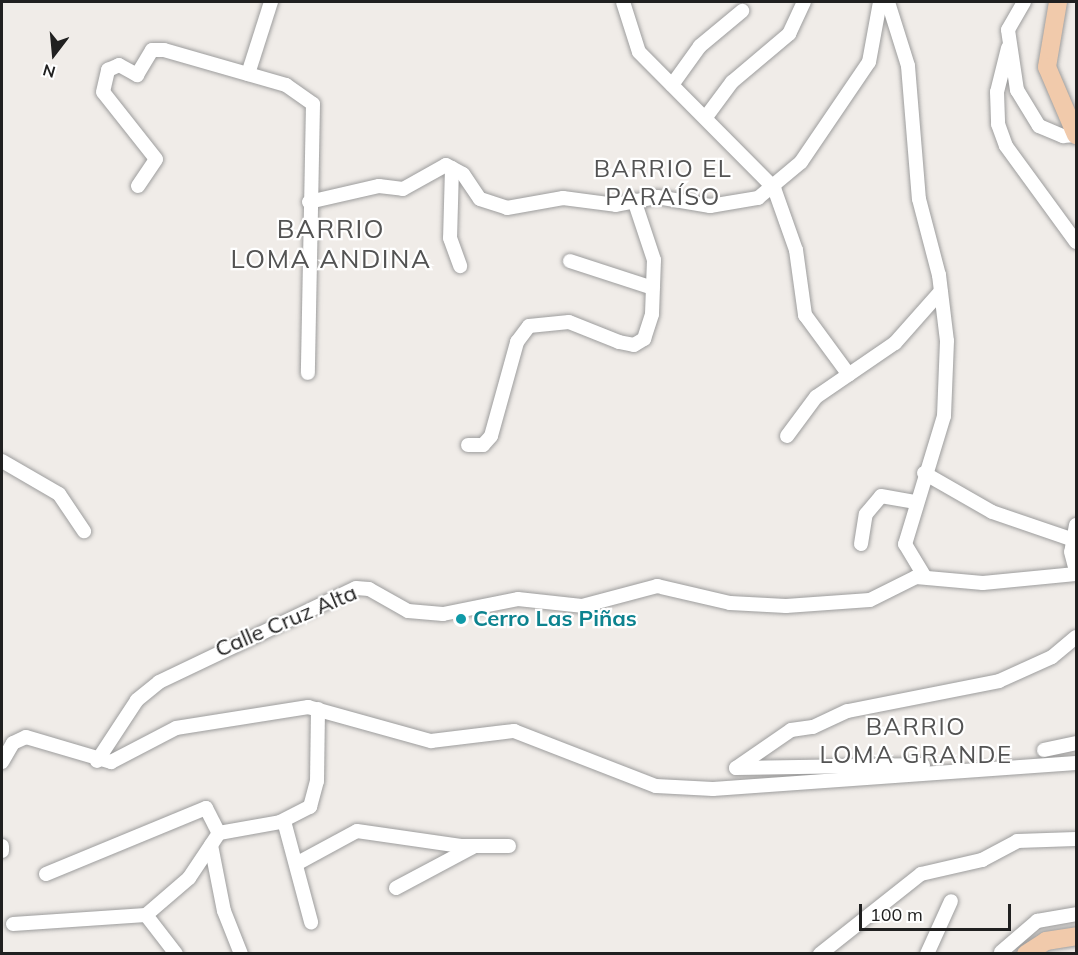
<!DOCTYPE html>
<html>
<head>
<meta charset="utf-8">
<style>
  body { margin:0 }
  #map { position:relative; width:1078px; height:955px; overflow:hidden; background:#f0ece8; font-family:Mulish,sans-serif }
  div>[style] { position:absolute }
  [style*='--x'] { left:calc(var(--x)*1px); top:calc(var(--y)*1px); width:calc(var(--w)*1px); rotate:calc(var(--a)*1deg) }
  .roads { filter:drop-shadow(0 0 2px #9d9d9d) drop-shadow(0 0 2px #9d9d9d) }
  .minor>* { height:14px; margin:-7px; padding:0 7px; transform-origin:7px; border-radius:7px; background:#fff }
  .major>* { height:18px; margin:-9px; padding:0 9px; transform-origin:9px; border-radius:9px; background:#f1caab }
  .dots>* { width:16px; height:16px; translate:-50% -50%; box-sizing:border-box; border:3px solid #fff; border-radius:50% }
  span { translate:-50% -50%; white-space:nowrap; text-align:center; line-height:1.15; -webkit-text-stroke:4.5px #fff; paint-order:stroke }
  .culture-label { font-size:22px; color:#0d838f; font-weight:700 }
  .left { translate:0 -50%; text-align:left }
  .street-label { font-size:22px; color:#202020 }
  .neighbourhood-label { font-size:24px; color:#535353; letter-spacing:1.5px }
  .quarter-label { font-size:26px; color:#535353; letter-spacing:1.5px }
  .frame { position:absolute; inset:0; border:3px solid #202020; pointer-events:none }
  .north { position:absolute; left:24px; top:24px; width:60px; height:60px; -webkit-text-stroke:4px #fff; paint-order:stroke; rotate:196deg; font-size:16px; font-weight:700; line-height:24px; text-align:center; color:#202020 }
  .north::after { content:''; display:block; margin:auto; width:21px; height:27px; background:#202020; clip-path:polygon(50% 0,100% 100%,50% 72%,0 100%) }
  .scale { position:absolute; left:859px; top:904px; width:152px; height:27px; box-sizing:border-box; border:3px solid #202020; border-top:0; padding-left:8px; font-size:18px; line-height:21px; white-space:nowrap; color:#202020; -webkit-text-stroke:4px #fff; paint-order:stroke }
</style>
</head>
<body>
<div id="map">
  <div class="roads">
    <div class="minor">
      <i style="--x:623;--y:2;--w:52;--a:72.3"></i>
      <i style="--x:639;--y:52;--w:192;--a:45.2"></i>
      <i style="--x:774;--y:188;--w:66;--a:70.5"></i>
      <i style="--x:796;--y:250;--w:66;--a:82.1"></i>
      <i style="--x:805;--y:315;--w:74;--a:53.7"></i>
      <i style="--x:888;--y:2;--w:67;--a:72.6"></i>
      <i style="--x:908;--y:66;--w:133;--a:85.3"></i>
      <i style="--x:919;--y:199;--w:79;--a:75.3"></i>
      <i style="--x:939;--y:275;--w:66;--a:83.1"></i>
      <i style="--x:947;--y:341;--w:75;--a:92.3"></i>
      <i style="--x:944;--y:416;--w:134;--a:106.9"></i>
      <i style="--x:905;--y:544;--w:37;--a:59"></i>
      <i style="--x:1024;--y:2;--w:32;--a:120"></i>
      <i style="--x:1008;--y:30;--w:61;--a:81.5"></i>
      <i style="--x:1017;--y:90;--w:42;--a:58.6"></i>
      <i style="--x:1039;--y:126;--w:26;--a:23"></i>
      <i style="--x:1063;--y:136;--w:13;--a:-4"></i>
      <i style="--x:1008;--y:48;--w:45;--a:104"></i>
      <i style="--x:997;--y:92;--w:32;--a:88"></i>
      <i style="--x:998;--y:124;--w:23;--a:70"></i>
      <i style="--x:1006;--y:146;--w:119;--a:53.9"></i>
      <i style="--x:248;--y:74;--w:76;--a:-72.3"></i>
      <i style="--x:672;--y:85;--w:48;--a:-54.3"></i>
      <i style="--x:700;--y:46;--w:55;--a:-39.8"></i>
      <i style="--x:706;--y:117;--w:44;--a:-53.4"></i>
      <i style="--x:732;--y:82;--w:75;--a:-40.1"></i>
      <i style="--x:789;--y:34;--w:35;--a:-65"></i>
      <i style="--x:452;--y:168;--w:70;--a:91.6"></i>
      <i style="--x:450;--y:238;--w:30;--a:70"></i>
      <i style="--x:138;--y:186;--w:32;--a:-56"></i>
      <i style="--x:156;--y:159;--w:85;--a:-128.3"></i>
      <i style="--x:103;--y:92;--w:23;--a:-77"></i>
      <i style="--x:108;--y:70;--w:12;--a:-24"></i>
      <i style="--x:119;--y:65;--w:21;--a:29"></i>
      <i style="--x:137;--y:75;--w:29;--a:-59"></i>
      <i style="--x:152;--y:50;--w:12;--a:0"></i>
      <i style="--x:164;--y:50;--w:127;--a:16"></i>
      <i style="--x:286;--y:85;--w:33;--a:35"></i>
      <i style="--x:313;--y:104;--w:269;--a:91.1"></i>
      <i style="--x:309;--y:202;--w:72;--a:-12.9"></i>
      <i style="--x:379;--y:186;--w:24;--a:7"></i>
      <i style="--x:403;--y:189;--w:49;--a:-29.2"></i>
      <i style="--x:446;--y:165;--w:19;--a:28"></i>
      <i style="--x:463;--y:174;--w:30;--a:56"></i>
      <i style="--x:480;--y:199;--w:28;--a:18"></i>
      <i style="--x:507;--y:208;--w:57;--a:-10.1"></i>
      <i style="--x:563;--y:198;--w:53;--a:7.5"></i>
      <i style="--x:616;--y:205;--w:42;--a:-11"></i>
      <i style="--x:657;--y:197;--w:54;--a:9.6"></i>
      <i style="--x:710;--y:206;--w:49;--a:-9.5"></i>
      <i style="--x:758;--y:198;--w:56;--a:-39.9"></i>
      <i style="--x:801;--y:162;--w:121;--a:-55.8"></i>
      <i style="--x:869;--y:62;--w:61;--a:-79.6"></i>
      <i style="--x:570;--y:261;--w:87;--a:18"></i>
      <i style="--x:787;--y:436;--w:49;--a:-53.4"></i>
      <i style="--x:816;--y:397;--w:96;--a:-34.4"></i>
      <i style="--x:895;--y:343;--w:69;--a:-48.5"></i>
      <i style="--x:468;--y:445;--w:15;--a:0"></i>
      <i style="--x:483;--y:445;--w:12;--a:-48"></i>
      <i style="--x:491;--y:436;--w:98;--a:-74.5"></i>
      <i style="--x:517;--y:342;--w:20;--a:-53"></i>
      <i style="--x:529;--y:326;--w:40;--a:-5.7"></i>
      <i style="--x:569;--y:322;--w:54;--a:21.8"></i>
      <i style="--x:619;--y:342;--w:15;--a:11"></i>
      <i style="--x:634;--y:345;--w:12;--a:-31"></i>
      <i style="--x:644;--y:339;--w:26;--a:-72"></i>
      <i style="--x:652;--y:314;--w:54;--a:-87.9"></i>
      <i style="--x:654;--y:260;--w:63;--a:-108.4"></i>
      <i style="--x:2;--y:461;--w:66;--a:30.1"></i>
      <i style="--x:59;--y:494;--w:45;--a:56"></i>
      <i style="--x:924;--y:473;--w:78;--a:29.8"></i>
      <i style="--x:992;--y:512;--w:83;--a:18.9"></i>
      <i style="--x:1076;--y:525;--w:27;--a:100"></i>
      <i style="--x:1071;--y:552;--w:20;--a:75"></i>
      <i style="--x:861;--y:544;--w:30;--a:-81"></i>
      <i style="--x:866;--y:514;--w:23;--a:-50"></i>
      <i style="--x:881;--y:496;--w:34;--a:10"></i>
      <i style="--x:1044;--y:750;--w:33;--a:-12"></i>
      <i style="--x:97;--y:761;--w:73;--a:-56.7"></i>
      <i style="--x:137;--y:700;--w:28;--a:-39"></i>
      <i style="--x:159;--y:682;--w:218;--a:-25.5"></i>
      <i style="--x:356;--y:588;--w:13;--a:4"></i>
      <i style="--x:369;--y:589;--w:45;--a:29.4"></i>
      <i style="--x:408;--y:611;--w:35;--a:5"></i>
      <i style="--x:443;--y:614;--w:76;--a:-11.3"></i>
      <i style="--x:518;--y:599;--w:64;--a:6.2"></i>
      <i style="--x:582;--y:606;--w:78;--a:-14.9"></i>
      <i style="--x:657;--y:586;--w:75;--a:13.1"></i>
      <i style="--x:730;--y:603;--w:56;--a:3.1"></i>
      <i style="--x:786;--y:606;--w:84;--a:-4.1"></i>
      <i style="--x:870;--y:600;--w:51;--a:-26.6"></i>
      <i style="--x:916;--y:577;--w:67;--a:5.1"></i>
      <i style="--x:983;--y:583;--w:93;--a:-5.5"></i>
      <i style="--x:2;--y:762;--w:22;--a:-60"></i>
      <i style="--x:13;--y:743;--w:14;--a:-25"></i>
      <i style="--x:26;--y:737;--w:89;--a:16.4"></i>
      <i style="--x:111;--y:762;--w:73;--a:-27.6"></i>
      <i style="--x:176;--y:728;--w:134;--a:-9"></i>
      <i style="--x:308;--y:707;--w:128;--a:15.5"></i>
      <i style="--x:431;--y:741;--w:84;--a:-6.9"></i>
      <i style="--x:514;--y:731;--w:152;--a:21.2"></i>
      <i style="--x:656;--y:786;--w:57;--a:3"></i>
      <i style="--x:713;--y:789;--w:364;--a:-4.1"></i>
      <i style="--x:923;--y:765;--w:187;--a:179.1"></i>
      <i style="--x:736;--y:768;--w:67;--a:-34.6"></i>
      <i style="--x:791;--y:730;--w:22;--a:-8"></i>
      <i style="--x:813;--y:727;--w:38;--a:-25"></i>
      <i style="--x:848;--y:711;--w:154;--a:-11.2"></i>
      <i style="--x:999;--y:681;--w:58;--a:-24.4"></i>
      <i style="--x:1052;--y:657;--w:31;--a:-40"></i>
      <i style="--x:284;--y:821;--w:105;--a:75"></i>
      <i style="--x:211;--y:845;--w:67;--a:78.9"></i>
      <i style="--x:224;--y:911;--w:46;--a:68.4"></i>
      <i style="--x:2;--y:846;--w:5;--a:90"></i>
      <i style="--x:296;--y:864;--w:69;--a:-28.4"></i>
      <i style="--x:357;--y:831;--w:105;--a:8.2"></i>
      <i style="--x:461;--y:846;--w:48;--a:0"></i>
      <i style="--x:46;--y:874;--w:173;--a:-22.4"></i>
      <i style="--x:206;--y:808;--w:28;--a:63"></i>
      <i style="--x:396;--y:888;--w:87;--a:-28"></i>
      <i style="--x:146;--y:915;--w:57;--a:-40.7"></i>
      <i style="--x:189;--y:878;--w:54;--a:-56.3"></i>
      <i style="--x:219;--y:833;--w:62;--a:-10.2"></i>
      <i style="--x:280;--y:822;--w:34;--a:-27"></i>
      <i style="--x:310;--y:807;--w:27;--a:-75"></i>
      <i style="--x:317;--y:781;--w:72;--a:-89.2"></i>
      <i style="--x:146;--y:915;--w:49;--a:52.4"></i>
      <i style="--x:13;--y:924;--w:133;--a:-3.9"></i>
      <i style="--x:1001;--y:952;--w:48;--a:-40.7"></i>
      <i style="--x:1037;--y:921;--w:40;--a:-10"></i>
      <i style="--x:820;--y:954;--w:129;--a:-38.4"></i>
      <i style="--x:921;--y:874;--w:63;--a:-12.9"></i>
      <i style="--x:982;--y:860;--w:40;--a:-28"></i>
      <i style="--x:1017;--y:841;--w:59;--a:-1.9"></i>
      <i style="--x:927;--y:954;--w:58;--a:-65.6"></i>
    </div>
    <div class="major">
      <i style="--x:1058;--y:2;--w:66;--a:99.6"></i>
      <i style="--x:1047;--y:67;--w:74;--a:66.9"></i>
      <i style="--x:1026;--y:954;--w:24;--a:-33"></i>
      <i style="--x:1046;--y:941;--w:30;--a:-9"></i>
    </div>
  </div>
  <div class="dots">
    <i style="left:461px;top:619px;background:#0f9aa8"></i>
  </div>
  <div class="culture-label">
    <span class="left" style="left:473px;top:619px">Cerro Las Piñas</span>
  </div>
  <div class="street-label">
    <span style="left:286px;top:621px;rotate:-23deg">Calle Cruz Alta</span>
  </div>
  <div class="neighbourhood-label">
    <span style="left:663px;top:183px">BARRIO EL<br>PARAÍSO</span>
    <span style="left:916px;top:741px">BARRIO<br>LOMA GRANDE</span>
  </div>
  <div class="quarter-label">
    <span style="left:331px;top:244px">BARRIO<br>LOMA ANDINA</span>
  </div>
  <div class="frame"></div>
  <div class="north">N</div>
  <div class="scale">100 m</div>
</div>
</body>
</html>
